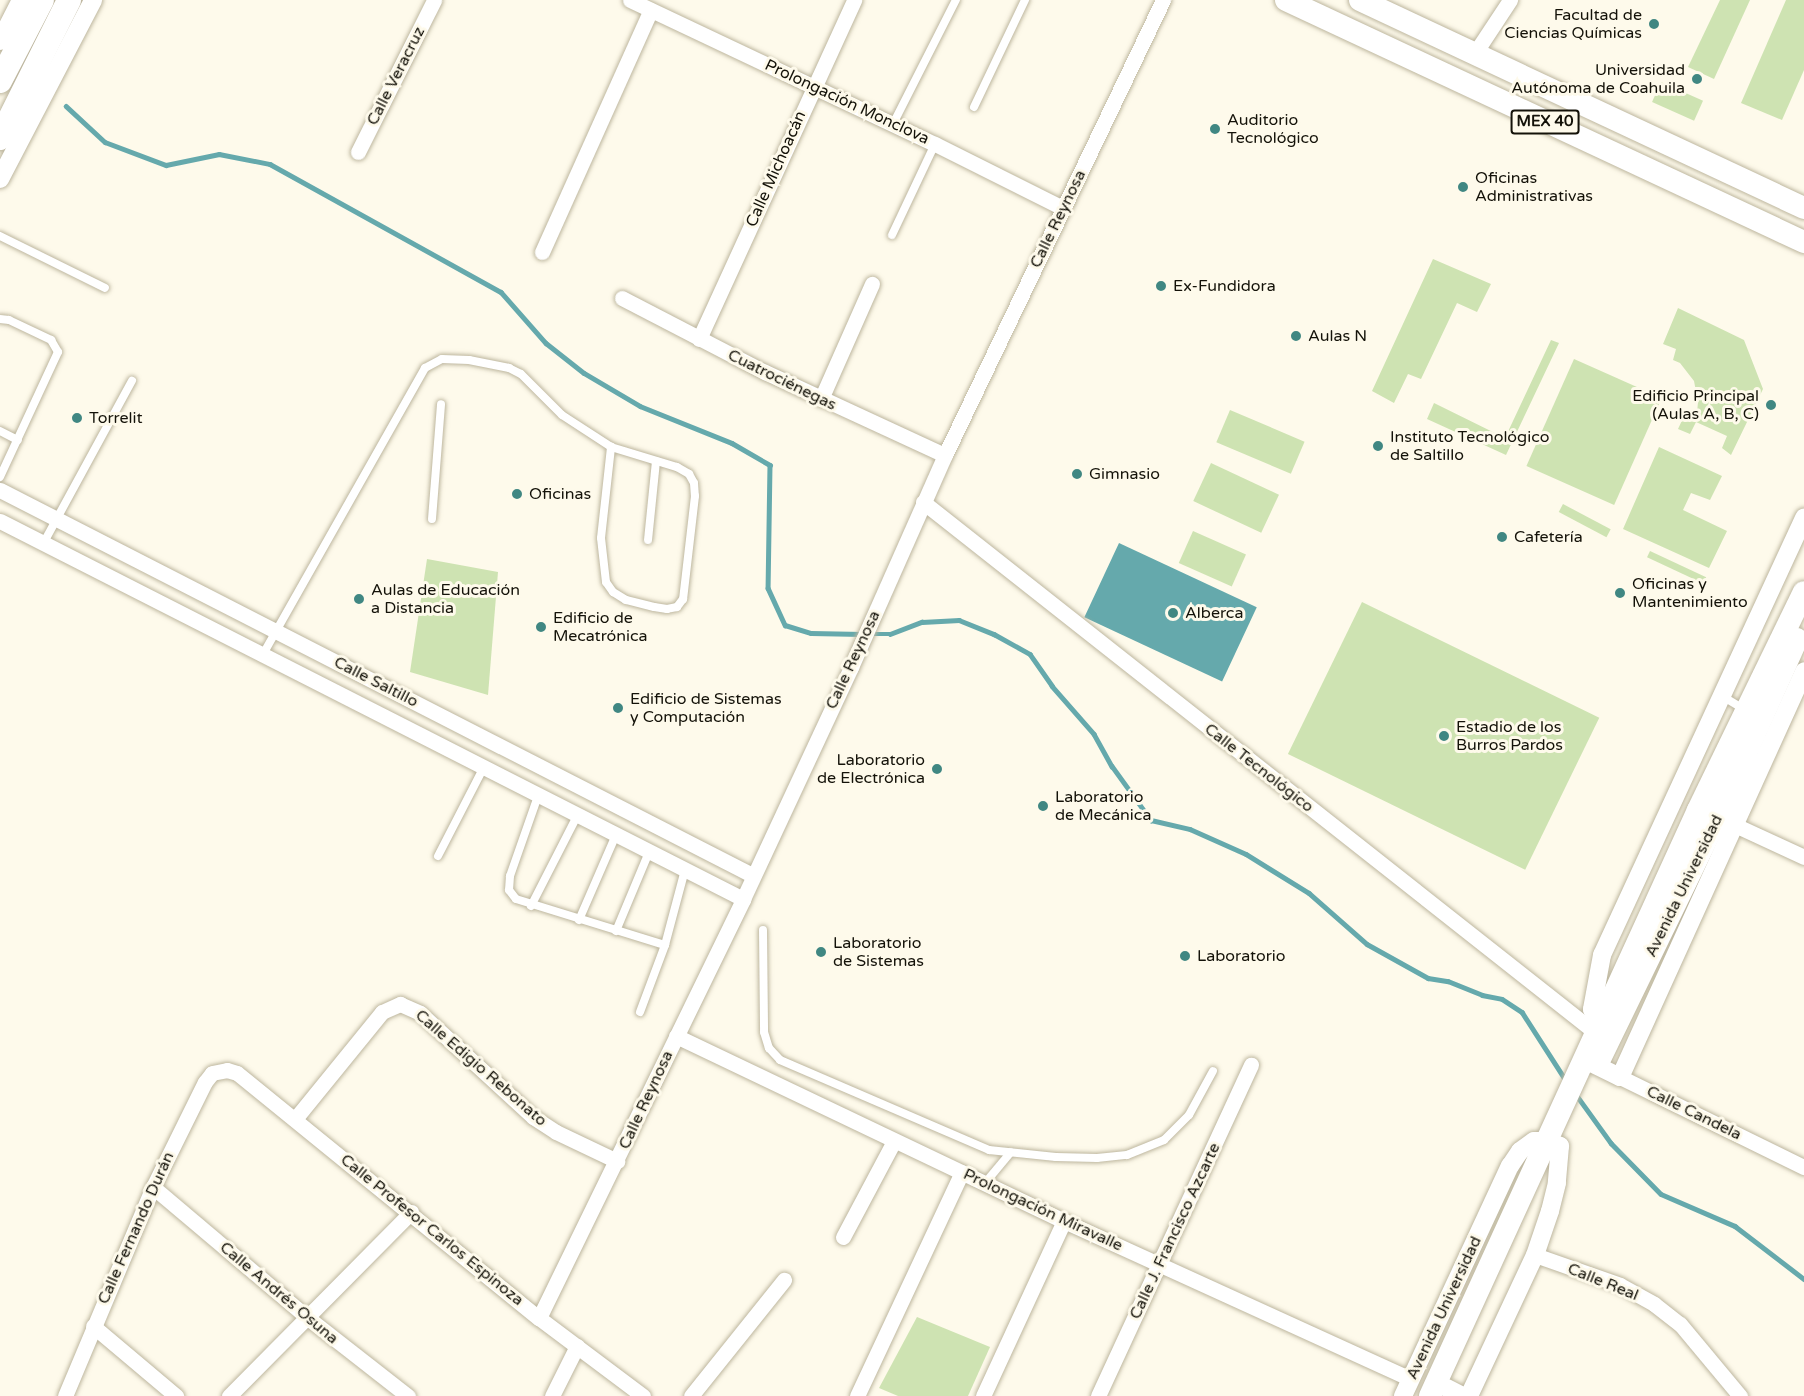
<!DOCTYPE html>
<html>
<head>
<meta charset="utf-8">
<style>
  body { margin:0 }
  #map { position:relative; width:1804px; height:1396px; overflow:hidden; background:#fefaeb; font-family:"Varela Round",sans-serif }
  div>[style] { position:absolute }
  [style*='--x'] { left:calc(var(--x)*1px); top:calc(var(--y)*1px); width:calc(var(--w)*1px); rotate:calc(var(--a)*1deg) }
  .green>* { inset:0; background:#cee3b2; transform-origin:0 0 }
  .water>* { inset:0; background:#65a9ac; transform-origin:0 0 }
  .stream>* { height:4.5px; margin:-2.25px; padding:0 2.25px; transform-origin:2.25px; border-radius:2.25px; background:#65a9ac }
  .roads { filter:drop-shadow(0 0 2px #bdb69e) drop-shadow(0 0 2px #bdb69e) }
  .service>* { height:8px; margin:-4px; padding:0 4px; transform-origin:4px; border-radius:4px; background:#fff }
  .minor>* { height:15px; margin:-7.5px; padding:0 7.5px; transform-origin:7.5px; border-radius:7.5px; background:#fff }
  .tertiary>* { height:18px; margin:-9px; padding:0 9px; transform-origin:9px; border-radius:9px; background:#fff }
  .primary>* { height:22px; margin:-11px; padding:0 11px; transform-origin:11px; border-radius:11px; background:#fff }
  .trunk>* { height:24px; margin:-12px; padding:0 12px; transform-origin:12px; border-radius:12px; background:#fff }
  .dots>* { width:16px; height:16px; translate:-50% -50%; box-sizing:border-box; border:3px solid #fefaeb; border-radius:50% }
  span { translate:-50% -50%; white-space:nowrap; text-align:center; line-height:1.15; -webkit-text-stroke:6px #fefaeb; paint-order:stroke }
  .shield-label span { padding:2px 4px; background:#fefaeb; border:2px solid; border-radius:4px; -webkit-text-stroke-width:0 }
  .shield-label { font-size:15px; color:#141209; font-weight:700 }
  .poi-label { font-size:16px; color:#141209 }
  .right { translate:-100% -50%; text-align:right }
  .left { translate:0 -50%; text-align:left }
  .street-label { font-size:16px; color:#141209 }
</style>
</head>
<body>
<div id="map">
  <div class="green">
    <i style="clip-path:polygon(1720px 0,1750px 0,1714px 79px,1688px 67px)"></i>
    <i style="clip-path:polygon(1786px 0,1804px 0,1804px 70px,1782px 120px,1741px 103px)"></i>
    <i style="left:1661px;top:82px;width:46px;height:22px;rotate:24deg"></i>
    <i style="clip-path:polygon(1433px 259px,1491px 284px,1477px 312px,1457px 303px,1421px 379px,1408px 374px,1394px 403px,1372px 391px)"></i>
    <i style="clip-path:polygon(1678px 308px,1744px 340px,1763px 389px,1731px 455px,1722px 448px,1727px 436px,1696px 422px,1690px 434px,1678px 429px,1685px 414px,1697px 413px,1698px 402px,1694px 381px,1680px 363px,1673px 360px,1676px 349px,1663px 344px)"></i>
    <i style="clip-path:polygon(1551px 340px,1559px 343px,1506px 455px,1427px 419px,1434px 403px,1505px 438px)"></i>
    <i style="left:1574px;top:359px;width:96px;height:117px;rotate:24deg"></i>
    <i style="left:1230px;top:410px;width:81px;height:35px;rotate:23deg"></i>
    <i style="clip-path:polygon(1659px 447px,1722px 476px,1710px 500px,1691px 493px,1683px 510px,1727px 531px,1709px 568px,1623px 529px)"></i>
    <i style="left:1211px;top:463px;width:75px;height:42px;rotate:25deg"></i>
    <i style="left:1563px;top:504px;width:54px;height:9px;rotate:28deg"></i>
    <i style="left:1193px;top:531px;width:58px;height:35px;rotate:24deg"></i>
    <i style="left:1650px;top:551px;width:62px;height:7px;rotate:25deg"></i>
    <i style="clip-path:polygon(427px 559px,498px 572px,488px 695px,410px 672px)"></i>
    <i style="left:1362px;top:602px;width:264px;height:169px;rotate:26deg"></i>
    <i style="clip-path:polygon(917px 1317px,990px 1347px,968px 1396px,898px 1396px,879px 1388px)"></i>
  </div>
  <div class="water">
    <i style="left:1119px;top:543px;width:152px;height:82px;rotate:25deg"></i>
  </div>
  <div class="stream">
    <i style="--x:66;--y:106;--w:53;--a:42.7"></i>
    <i style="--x:105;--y:142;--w:65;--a:20.7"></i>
    <i style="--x:166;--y:165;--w:54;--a:-11.7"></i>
    <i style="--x:219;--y:154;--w:52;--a:11.1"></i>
    <i style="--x:270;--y:164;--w:264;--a:29"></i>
    <i style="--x:501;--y:292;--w:68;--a:48.6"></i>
    <i style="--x:546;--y:343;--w:48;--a:38.3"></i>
    <i style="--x:584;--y:373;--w:65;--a:30.5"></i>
    <i style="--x:640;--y:406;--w:99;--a:21.9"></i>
    <i style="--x:732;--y:443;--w:44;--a:30.1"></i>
    <i style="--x:770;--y:465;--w:123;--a:90.9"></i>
    <i style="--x:768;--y:588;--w:41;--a:65.3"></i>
    <i style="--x:785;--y:625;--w:27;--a:17"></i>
    <i style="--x:811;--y:633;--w:51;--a:1.1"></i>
    <i style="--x:871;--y:634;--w:19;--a:0"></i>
    <i style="--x:890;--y:634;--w:34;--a:-21"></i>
    <i style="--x:922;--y:622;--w:37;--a:-3"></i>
    <i style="--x:959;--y:620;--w:38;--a:22"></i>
    <i style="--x:994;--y:634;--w:41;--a:29.1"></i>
    <i style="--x:1030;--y:654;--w:39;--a:55"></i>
    <i style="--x:1052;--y:686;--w:64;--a:48.8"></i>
    <i style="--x:1094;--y:734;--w:37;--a:61"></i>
    <i style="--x:1112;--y:766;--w:67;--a:54.2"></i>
    <i style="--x:1151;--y:820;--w:40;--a:13"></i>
    <i style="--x:1190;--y:829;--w:61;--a:24.1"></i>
    <i style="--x:1246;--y:854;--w:74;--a:31.8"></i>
    <i style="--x:1309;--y:893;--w:77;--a:41.3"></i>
    <i style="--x:1367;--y:944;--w:70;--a:29.1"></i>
    <i style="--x:1428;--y:978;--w:20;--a:9"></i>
    <i style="--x:1448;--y:981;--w:37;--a:22"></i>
    <i style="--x:1482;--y:995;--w:20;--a:11"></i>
    <i style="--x:1502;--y:999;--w:24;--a:33"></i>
    <i style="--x:1522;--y:1012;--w:83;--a:57.3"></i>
    <i style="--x:1575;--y:1093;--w:62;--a:54.2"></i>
    <i style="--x:1611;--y:1143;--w:71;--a:45.6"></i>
    <i style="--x:1661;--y:1194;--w:81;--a:23.4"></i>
    <i style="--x:1735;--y:1226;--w:87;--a:37.5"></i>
  </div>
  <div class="roads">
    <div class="service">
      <i style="--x:974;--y:107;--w:119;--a:-64.5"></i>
      <i style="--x:893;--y:124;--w:139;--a:-63.1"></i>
      <i style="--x:892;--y:235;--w:101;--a:-64.7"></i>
      <i style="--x:0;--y:236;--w:117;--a:26.3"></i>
      <i style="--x:0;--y:319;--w:9;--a:6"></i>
      <i style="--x:9;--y:320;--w:47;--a:25.5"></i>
      <i style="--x:51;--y:340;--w:14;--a:60"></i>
      <i style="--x:58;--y:352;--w:138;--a:114.9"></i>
      <i style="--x:0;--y:431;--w:20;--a:27"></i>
      <i style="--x:432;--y:519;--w:115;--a:-85.5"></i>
      <i style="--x:648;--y:540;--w:79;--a:-84.2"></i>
      <i style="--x:43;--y:544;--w:186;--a:-61.4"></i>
      <i style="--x:262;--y:656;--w:331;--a:-60.5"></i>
      <i style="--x:425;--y:368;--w:19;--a:-28"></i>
      <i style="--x:442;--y:359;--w:27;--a:2"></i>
      <i style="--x:469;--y:360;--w:41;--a:11.3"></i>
      <i style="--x:509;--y:368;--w:13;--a:27"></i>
      <i style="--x:521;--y:374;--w:58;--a:45"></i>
      <i style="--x:562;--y:415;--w:59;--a:33.1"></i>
      <i style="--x:611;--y:447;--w:69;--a:16.9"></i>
      <i style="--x:677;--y:467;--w:14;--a:30"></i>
      <i style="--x:689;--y:474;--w:10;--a:61"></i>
      <i style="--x:694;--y:483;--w:13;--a:86"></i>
      <i style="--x:695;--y:496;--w:104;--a:96.6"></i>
      <i style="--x:683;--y:599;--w:10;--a:127"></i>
      <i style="--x:677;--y:607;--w:10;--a:169"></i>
      <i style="--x:667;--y:609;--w:13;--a:-171"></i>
      <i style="--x:654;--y:607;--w:29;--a:-166"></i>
      <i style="--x:626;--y:600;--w:15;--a:-148"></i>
      <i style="--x:613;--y:592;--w:12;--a:-125"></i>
      <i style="--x:606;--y:582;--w:44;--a:-96.5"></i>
      <i style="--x:601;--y:538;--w:92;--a:-83.7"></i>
      <i style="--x:1722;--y:696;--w:27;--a:31"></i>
      <i style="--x:538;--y:796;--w:85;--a:109.3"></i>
      <i style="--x:510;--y:876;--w:14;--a:94"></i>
      <i style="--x:509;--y:890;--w:11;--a:52"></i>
      <i style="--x:516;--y:899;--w:156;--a:17.2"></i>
      <i style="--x:665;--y:945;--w:78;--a:-75.1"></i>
      <i style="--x:438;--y:856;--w:98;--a:-62.7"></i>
      <i style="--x:531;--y:906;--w:101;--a:-62.9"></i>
      <i style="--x:579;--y:920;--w:93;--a:-66.5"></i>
      <i style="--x:763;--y:930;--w:102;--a:89.4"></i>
      <i style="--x:764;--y:1032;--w:17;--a:73"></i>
      <i style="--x:769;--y:1048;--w:16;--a:47"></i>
      <i style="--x:780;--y:1060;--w:228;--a:23.3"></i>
      <i style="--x:989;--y:1150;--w:67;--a:6"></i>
      <i style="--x:1056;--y:1157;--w:41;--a:1.4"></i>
      <i style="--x:1097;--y:1158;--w:30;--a:-6"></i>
      <i style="--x:1127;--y:1155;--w:40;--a:-22"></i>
      <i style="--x:1164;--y:1140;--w:35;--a:-45"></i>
      <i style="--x:1189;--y:1115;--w:50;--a:-61.4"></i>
      <i style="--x:616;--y:931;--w:86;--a:-67.3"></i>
      <i style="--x:640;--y:1012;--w:72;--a:-69.5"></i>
      <i style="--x:985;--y:1183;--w:40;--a:-50"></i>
    </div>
    <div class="minor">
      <i style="--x:630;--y:0;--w:337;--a:25.3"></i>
      <i style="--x:935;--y:144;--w:143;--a:26.6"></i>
      <i style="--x:1475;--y:53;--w:64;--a:-56.6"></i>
      <i style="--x:358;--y:152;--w:170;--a:-63.4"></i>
      <i style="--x:542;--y:252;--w:265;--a:-65.8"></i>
      <i style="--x:622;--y:298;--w:161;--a:27.4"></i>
      <i style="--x:765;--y:372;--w:198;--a:24.8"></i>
      <i style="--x:699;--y:339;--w:373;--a:-65.4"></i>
      <i style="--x:821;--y:399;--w:126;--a:-66.1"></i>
      <i style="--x:0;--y:490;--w:845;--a:27.11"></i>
      <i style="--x:923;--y:502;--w:857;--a:38.27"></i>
      <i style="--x:0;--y:521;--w:834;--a:26.96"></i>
      <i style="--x:1724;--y:820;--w:88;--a:24.8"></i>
      <i style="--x:676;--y:1036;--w:430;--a:25.5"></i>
      <i style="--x:1064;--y:1221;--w:381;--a:24.5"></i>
      <i style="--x:1620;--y:1077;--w:205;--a:26.1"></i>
      <i style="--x:295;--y:1119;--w:138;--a:-50.9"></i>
      <i style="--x:382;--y:1012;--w:20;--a:-24"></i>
      <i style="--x:400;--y:1004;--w:22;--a:24"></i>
      <i style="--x:420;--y:1013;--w:154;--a:42.6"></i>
      <i style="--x:533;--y:1117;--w:27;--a:33"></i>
      <i style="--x:556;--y:1132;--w:68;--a:25.4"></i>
      <i style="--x:153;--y:1187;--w:203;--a:40.2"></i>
      <i style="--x:308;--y:1318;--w:127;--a:38"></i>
      <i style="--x:843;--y:1237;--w:109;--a:-62"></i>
      <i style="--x:1535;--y:1255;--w:90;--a:19.4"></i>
      <i style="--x:1620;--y:1285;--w:39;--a:29"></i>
      <i style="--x:1654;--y:1304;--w:33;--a:38"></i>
      <i style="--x:1680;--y:1324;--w:94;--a:50.2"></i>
      <i style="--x:539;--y:1318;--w:466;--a:-64"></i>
      <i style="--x:743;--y:899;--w:256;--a:-65"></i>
      <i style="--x:851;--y:667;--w:232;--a:-66.1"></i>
      <i style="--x:945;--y:455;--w:505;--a:-64.4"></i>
      <i style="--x:93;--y:1326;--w:109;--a:40.1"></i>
      <i style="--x:65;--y:1396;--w:227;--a:-67.2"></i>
      <i style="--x:153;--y:1187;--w:117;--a:-63.7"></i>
      <i style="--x:205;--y:1082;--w:11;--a:-52"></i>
      <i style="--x:212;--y:1073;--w:15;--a:-11"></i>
      <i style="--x:227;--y:1070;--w:10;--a:17"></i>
      <i style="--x:237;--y:1073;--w:389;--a:39.1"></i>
      <i style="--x:539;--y:1318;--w:130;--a:36.9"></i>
      <i style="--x:229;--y:1396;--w:259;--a:-45.3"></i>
      <i style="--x:552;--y:1396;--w:56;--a:-63.4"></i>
      <i style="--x:691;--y:1396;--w:149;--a:-51.3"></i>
      <i style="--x:857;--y:1396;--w:247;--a:-64.9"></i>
      <i style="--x:983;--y:1396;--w:193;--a:-65.2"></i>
      <i style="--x:1098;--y:1396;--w:365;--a:-65.2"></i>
    </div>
    <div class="tertiary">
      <i style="--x:0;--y:41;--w:46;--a:-62.9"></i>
      <i style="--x:0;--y:179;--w:202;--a:-62.5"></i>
      <i style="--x:1599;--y:1025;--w:17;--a:-114"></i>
      <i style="--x:1592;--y:1009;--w:55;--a:-79.5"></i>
      <i style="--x:1602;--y:955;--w:482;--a:-65.2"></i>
      <i style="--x:1585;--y:1060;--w:39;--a:26"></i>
      <i style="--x:1620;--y:1077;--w:4;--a:-63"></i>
      <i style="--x:1622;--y:1073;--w:441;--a:-65.6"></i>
      <i style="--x:1447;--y:1388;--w:18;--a:27"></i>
      <i style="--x:1403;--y:1396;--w:254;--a:-65.1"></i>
      <i style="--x:1510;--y:1166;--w:18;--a:-56"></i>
      <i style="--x:1520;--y:1151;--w:17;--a:-36"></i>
      <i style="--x:1534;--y:1141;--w:13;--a:0"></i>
      <i style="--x:1547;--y:1141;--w:14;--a:21"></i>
      <i style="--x:1560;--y:1146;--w:37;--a:95"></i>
      <i style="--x:1557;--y:1183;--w:29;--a:104"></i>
      <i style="--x:1550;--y:1211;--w:46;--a:108.8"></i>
      <i style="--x:1535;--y:1255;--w:156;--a:115.1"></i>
    </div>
    <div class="primary">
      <i style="--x:1286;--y:0;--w:572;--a:25.04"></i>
      <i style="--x:1360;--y:0;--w:490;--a:25.1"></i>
      <i style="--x:1598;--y:1063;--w:272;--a:-64.1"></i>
      <i style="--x:1717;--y:818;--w:196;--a:-65.9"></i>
      <i style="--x:1430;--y:1396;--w:644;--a:-65.42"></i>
      <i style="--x:1698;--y:810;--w:242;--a:-64.1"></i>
    </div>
    <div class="trunk">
      <i style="--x:0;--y:81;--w:91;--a:-62.6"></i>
      <i style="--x:0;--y:138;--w:154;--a:-63.4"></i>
    </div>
  </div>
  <div class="dots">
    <i style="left:1654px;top:24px;background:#408782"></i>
    <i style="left:1697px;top:79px;background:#408782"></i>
    <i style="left:1215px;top:129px;background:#408782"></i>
    <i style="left:1463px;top:187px;background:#408782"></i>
    <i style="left:1161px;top:286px;background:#408782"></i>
    <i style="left:1296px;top:336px;background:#408782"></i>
    <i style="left:1771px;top:405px;background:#408782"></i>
    <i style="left:77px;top:418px;background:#408782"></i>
    <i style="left:1378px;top:446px;background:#408782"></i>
    <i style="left:1077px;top:474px;background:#408782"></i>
    <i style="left:517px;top:494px;background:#408782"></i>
    <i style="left:1502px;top:537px;background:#408782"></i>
    <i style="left:1620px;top:593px;background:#408782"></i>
    <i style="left:359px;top:599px;background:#408782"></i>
    <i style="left:1173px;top:613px;background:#408782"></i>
    <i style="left:541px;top:627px;background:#408782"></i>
    <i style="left:618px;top:708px;background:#408782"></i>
    <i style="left:1444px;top:736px;background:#408782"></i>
    <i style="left:937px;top:769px;background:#408782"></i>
    <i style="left:1043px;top:806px;background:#408782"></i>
    <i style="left:821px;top:952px;background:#408782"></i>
    <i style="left:1185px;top:956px;background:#408782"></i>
  </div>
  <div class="shield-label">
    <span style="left:1545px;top:122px">MEX 40</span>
  </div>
  <div class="poi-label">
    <span class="right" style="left:1642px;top:24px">Facultad de<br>Ciencias Químicas</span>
    <span class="right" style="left:1685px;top:79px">Universidad<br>Autónoma de Coahuila</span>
    <span class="left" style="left:1227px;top:129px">Auditorio<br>Tecnológico</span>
    <span class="left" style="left:1475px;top:187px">Oficinas<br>Administrativas</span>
    <span class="left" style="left:1173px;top:286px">Ex-Fundidora</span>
    <span class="left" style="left:1308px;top:336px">Aulas N</span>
    <span class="right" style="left:1759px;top:405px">Edificio Principal<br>(Aulas A, B, C)</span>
    <span class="left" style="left:89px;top:418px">Torrelit</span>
    <span class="left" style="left:1390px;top:446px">Instituto Tecnológico<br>de Saltillo</span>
    <span class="left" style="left:1089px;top:474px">Gimnasio</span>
    <span class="left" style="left:529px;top:494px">Oficinas</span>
    <span class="left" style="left:1514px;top:537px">Cafetería</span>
    <span class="left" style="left:1632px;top:593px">Oficinas y<br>Mantenimiento</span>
    <span class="left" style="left:371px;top:599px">Aulas de Educación<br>a Distancia</span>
    <span class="left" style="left:1185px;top:613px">Alberca</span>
    <span class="left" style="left:553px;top:627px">Edificio de<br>Mecatrónica</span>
    <span class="left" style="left:630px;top:708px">Edificio de Sistemas<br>y Computación</span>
    <span class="left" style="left:1456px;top:736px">Estadio de los<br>Burros Pardos</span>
    <span class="right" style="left:925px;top:769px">Laboratorio<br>de Electrónica</span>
    <span class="left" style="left:1055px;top:806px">Laboratorio<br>de Mecánica</span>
    <span class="left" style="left:833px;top:952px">Laboratorio<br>de Sistemas</span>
    <span class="left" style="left:1197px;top:956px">Laboratorio</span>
  </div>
  <div class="street-label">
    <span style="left:396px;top:76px;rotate:-63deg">Calle Veracruz</span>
    <span style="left:847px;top:102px;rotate:25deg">Prolongación Monclova</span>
    <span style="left:776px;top:169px;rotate:-66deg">Calle Michoacán</span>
    <span style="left:1058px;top:219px;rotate:-64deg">Calle Reynosa</span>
    <span style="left:782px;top:380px;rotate:26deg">Cuatrociénegas</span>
    <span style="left:853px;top:660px;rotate:-65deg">Calle Reynosa</span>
    <span style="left:376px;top:682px;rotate:27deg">Calle Saltillo</span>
    <span style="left:1259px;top:768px;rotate:38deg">Calle Tecnológico</span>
    <span style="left:1684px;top:886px;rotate:-64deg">Avenida Universidad</span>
    <span style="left:481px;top:1068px;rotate:41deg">Calle Edigio Rebonato</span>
    <span style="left:646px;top:1100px;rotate:-65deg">Calle Reynosa</span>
    <span style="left:1694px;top:1113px;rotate:26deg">Calle Candela</span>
    <span style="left:1043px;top:1210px;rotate:25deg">Prolongación Miravalle</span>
    <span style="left:136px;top:1228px;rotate:-66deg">Calle Fernando Durán</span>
    <span style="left:432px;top:1230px;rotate:39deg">Calle Profesor Carlos Espinoza</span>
    <span style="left:1175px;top:1231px;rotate:-65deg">Calle J. Francisco Azcarte</span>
    <span style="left:1603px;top:1282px;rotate:22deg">Calle Real</span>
    <span style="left:279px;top:1293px;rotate:40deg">Calle Andrés Osuna</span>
    <span style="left:1444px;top:1308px;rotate:-65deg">Avenida Universidad</span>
  </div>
</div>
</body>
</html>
